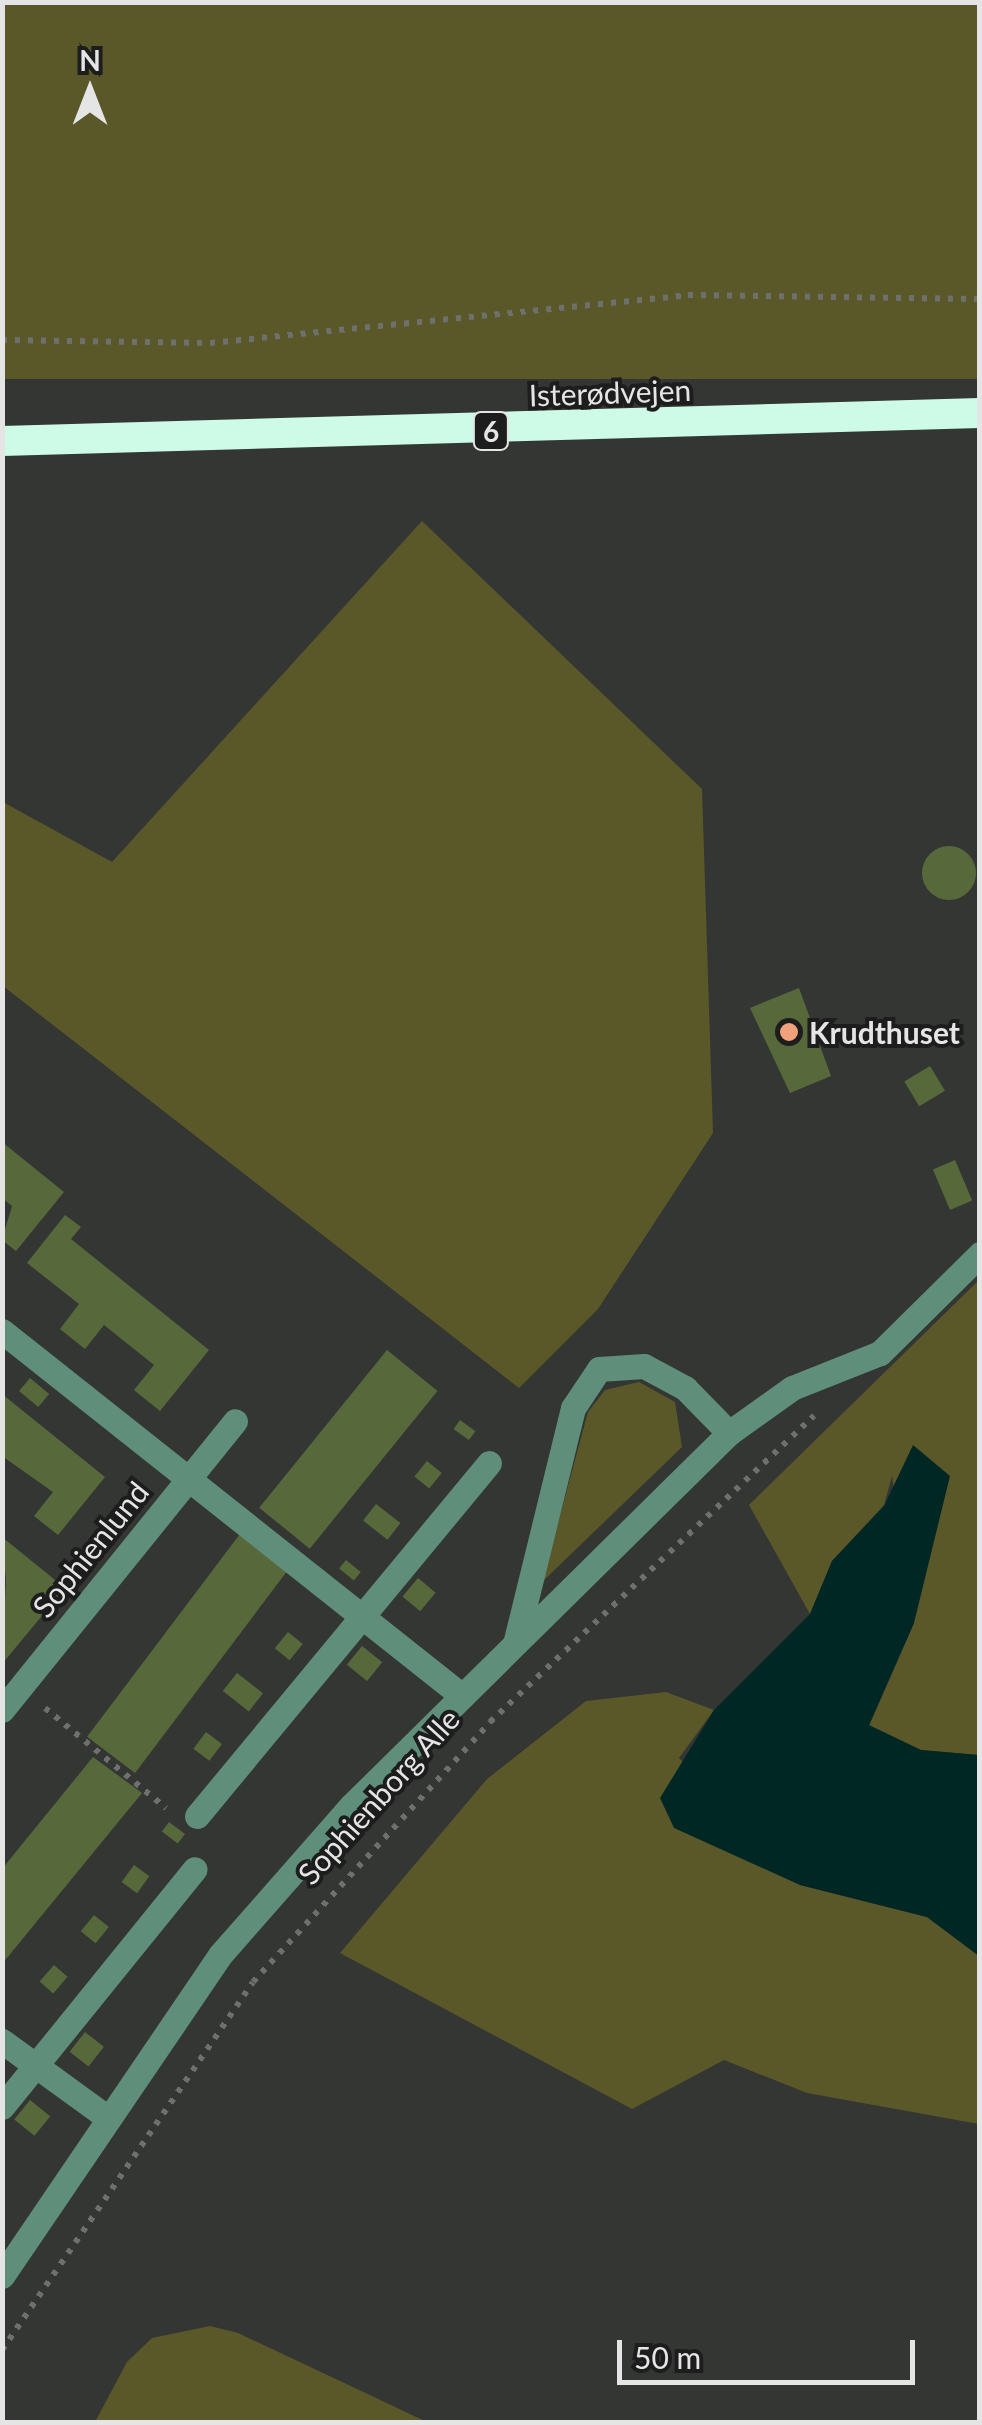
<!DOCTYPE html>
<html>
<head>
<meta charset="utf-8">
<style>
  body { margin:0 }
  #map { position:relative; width:982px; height:2425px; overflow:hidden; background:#343634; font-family:Lato,sans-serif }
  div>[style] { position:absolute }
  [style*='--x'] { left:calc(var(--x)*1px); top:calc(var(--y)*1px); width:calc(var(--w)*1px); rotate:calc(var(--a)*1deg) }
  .green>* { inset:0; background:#5a5829; transform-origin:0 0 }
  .water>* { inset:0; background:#002724 }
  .building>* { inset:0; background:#57693b; transform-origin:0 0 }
  .round { border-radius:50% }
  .path>* { height:6px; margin-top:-3px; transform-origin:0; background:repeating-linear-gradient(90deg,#6e706e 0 5px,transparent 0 13px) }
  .minor>* { height:25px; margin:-12.5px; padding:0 12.5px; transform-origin:12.5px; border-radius:12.5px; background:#5f8f7b }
  .highway>* { height:30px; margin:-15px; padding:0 15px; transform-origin:15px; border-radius:15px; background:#cefbe7 }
  .dots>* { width:28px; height:28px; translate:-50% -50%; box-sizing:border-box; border:5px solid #1c1d1c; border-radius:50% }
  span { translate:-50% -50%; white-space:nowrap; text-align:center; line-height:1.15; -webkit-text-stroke:8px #1c1d1c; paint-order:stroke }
  .shield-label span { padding:2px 8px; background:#1c1d1c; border:2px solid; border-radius:8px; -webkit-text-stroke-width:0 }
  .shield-label { font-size:28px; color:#e4e5e4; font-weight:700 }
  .street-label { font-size:30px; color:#e4e5e4 }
  .poi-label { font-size:30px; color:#e4e5e4; font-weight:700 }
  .left { translate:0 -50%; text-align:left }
  .frame { position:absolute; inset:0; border:5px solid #e4e5e4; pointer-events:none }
  .north { position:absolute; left:40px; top:40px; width:100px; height:100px; -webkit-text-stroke:8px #1c1d1c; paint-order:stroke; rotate:0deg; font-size:28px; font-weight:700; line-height:40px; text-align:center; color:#e4e5e4 }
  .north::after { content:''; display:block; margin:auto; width:35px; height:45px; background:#e4e5e4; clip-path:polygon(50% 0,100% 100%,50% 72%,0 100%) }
  .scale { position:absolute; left:617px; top:2340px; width:298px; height:45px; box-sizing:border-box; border:5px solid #e4e5e4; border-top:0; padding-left:12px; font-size:30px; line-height:35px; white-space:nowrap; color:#e4e5e4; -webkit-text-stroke:8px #1c1d1c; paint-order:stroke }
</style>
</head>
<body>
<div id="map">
  <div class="green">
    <i style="left:2px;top:3px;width:977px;height:376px"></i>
    <i style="clip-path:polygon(422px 521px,702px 789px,713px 1133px,598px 1309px,519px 1388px,3px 986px,3px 802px,112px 862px)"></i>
    <i style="clip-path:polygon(979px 1280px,979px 1755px,921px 1750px,869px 1726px,914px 1623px,892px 1476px,884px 1505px,832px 1561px,810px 1614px,749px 1505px)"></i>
    <i style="clip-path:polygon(639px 1382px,675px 1402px,682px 1447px,542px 1582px,588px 1412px,605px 1390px)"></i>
    <i style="clip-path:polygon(666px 1692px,714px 1710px,679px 1758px,800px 1885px,927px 1917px,979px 1956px,979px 2124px,807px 2093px,724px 2060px,632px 2109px,340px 1953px,487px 1779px,586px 1701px)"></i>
    <i style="clip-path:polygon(210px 2326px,238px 2333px,427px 2422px,95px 2422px,127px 2362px,152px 2338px)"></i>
  </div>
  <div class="water">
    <i style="clip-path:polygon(913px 1445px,950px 1476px,914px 1623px,869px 1725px,921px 1750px,979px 1755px,979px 1956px,927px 1917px,800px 1885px,674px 1828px,660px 1798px,714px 1710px,810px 1614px,832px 1561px,884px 1506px)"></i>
  </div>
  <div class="building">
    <i class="round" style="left:922px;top:846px;width:54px;height:54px"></i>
    <i style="clip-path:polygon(799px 988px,831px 1076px,790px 1093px,750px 1008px)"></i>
    <i style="left:930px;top:1066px;width:29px;height:30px;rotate:59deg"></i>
    <i style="clip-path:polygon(2px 1142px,64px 1192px,16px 1251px,2px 1240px,12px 1206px,2px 1198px)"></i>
    <i style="left:955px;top:1160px;width:44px;height:24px;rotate:67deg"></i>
    <i style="clip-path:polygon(65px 1215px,81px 1227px,71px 1239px,209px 1350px,160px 1411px,134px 1390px,154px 1365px,104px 1325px,85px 1349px,60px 1329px,79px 1304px,27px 1263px)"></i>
    <i style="left:387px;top:1350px;width:65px;height:203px;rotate:39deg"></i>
    <i style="left:30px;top:1378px;width:25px;height:17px;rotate:40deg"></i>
    <i style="clip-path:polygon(2px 1394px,105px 1477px,58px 1535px,34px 1516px,53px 1492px,2px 1456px)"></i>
    <i style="left:460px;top:1420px;width:19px;height:11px;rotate:36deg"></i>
    <i style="left:427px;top:1461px;width:19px;height:20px;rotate:39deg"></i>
    <i style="left:376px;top:1504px;width:31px;height:21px;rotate:38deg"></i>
    <i style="left:246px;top:1526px;width:60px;height:264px;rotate:37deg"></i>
    <i style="clip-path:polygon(2px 1537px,65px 1588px,2px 1664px,6px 1580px)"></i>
    <i style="left:346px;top:1560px;width:19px;height:11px;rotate:39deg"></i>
    <i style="left:418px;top:1578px;width:23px;height:24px;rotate:40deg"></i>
    <i style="left:288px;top:1632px;width:19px;height:21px;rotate:39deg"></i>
    <i style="left:362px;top:1646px;width:26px;height:24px;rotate:39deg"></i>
    <i style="left:237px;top:1673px;width:33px;height:23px;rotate:38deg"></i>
    <i style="left:206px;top:1732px;width:20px;height:21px;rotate:37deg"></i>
    <i style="clip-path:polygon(93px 1757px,142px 1793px,2px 1964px,2px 1869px)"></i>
    <i style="left:169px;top:1822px;width:20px;height:12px;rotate:37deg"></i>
    <i style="left:134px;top:1865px;width:19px;height:21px;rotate:36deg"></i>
    <i style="left:94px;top:1915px;width:19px;height:21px;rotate:39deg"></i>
    <i style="left:54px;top:1965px;width:18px;height:22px;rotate:41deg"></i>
    <i style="left:85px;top:2032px;width:24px;height:25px;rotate:38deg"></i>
    <i style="left:30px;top:2100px;width:26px;height:25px;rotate:39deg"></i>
  </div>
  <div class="path">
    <i style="--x:2;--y:340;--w:208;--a:0.8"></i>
    <i style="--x:210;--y:343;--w:480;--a:-5.7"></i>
    <i style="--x:688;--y:295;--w:292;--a:0.8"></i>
    <i style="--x:45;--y:1708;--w:157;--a:39.6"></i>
    <i style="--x:2;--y:2350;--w:445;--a:-55.7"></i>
    <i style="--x:253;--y:1982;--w:352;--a:-47.6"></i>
    <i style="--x:490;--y:1722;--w:446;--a:-43.4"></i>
  </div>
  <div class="minor">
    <i style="--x:2;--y:1331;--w:586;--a:38.42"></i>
    <i style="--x:516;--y:1640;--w:239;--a:-76.2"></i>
    <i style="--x:573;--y:1408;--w:47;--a:-56.3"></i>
    <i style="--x:599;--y:1369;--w:45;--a:-3.8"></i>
    <i style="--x:644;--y:1366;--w:47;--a:28.2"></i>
    <i style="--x:685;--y:1388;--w:63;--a:45.6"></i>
    <i style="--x:2;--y:1710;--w:371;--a:-51.1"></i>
    <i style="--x:197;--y:1816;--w:458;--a:-50.4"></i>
    <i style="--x:2;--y:2041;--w:131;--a:36"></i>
    <i style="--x:2;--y:2107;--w:306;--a:-51"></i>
    <i style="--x:2;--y:2276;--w:388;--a:-55.8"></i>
    <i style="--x:220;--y:1955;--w:198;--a:-48.7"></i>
    <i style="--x:351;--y:1806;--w:531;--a:-44.62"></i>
    <i style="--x:729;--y:1433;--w:77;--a:-35.5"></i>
    <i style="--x:792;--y:1388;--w:95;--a:-21.7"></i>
    <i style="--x:880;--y:1353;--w:141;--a:-44.7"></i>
  </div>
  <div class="highway">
    <i style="--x:2;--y:441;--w:978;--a:-1.64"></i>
  </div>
  <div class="dots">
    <i style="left:789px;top:1032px;background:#f1a17b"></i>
  </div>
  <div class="shield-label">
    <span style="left:491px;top:431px">6</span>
  </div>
  <div class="street-label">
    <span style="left:610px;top:392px;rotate:-2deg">Isterødvejen</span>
    <span style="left:90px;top:1549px;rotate:-51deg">Sophienlund</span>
    <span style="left:378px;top:1796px;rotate:-48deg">Sophienborg Alle</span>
  </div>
  <div class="poi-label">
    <span class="left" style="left:809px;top:1032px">Krudthuset</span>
  </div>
  <div class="frame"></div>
  <div class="north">N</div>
  <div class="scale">50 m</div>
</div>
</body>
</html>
